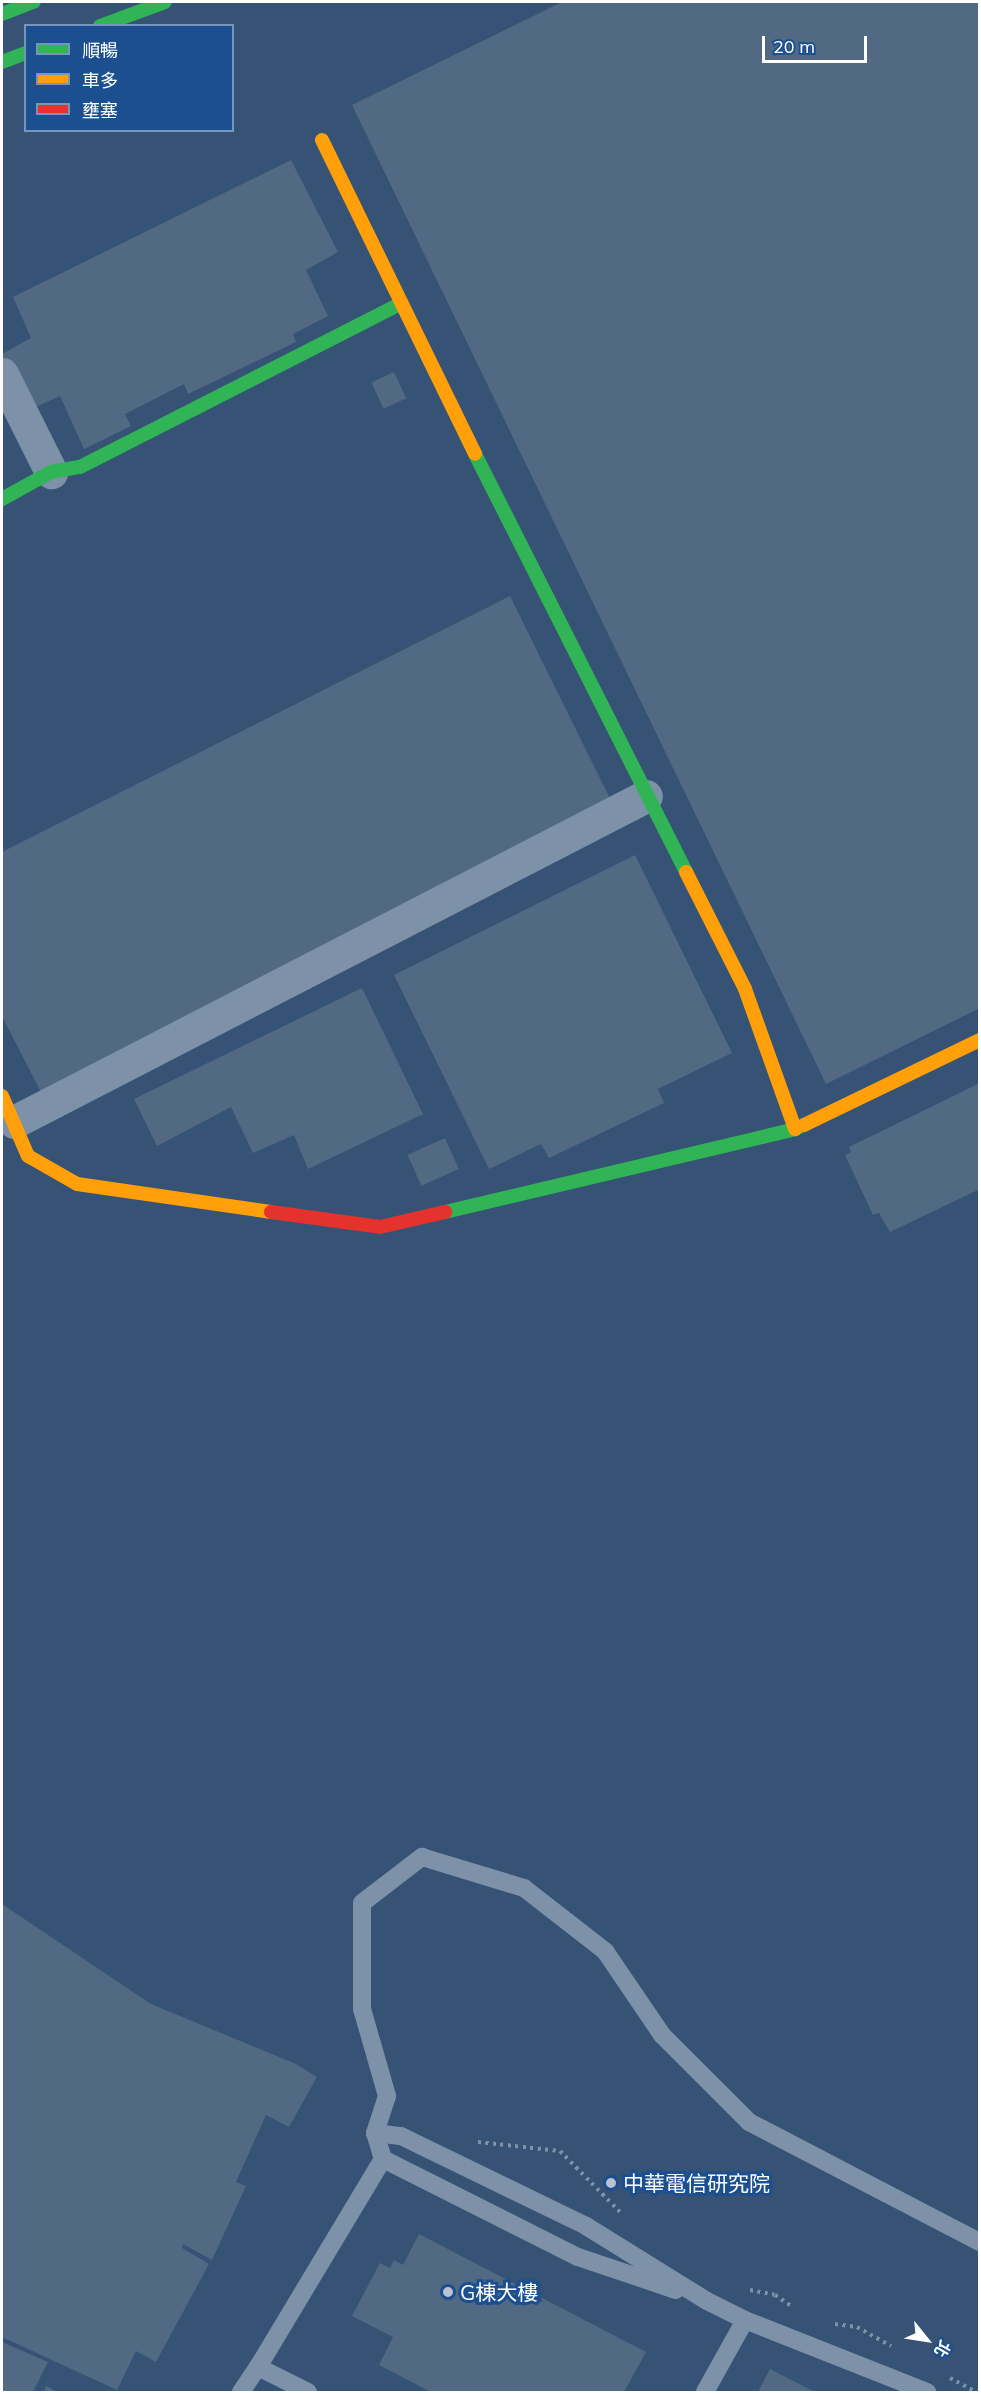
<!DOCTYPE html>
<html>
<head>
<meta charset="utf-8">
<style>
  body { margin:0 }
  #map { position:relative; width:981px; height:2394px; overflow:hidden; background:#365274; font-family:Mulish,"Noto Sans TC",sans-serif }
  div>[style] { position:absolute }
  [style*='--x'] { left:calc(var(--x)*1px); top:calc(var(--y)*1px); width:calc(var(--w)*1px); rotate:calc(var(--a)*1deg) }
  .building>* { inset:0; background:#526984; transform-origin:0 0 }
  .path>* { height:4px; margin-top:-2px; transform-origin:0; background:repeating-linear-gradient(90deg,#7d92a8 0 3px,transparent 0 7.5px) }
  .lane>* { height:18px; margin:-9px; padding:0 9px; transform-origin:9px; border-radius:9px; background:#7d92a8 }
  .street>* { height:33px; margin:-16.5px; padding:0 16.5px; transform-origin:16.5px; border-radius:16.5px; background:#7d92a8 }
  .fast>* { height:14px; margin:-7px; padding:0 7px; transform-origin:7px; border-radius:7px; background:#30b455 }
  .slow>* { height:14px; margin:-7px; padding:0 7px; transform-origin:7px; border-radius:7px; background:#ff9f0a }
  .jam>* { height:14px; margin:-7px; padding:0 7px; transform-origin:7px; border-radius:7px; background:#e5322d }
  .dots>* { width:16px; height:16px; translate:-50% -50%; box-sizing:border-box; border:3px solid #1b4f8f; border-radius:50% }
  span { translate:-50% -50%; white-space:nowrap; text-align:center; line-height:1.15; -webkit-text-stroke:6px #1b4f8f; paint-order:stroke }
  .poi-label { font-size:21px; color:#fff }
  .left { translate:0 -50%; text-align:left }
  .frame { position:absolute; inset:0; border:3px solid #fff; pointer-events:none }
  .legend { position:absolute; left:24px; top:24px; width:210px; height:108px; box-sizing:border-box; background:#1b4f8f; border:2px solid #7695bc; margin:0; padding:8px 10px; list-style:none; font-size:18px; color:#fff }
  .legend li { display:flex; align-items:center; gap:12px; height:30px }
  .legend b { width:30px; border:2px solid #7695bc }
  .north { position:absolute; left:897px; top:2310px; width:60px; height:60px; -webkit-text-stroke:4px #1b4f8f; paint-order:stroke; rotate:120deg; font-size:16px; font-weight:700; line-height:24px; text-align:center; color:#fff }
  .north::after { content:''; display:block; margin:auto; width:21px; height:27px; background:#fff; clip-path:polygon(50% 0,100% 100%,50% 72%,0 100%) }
  .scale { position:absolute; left:762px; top:36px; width:105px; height:27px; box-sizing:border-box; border:3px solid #fff; border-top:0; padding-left:8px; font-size:18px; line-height:21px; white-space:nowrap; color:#fff; -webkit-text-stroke:4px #1b4f8f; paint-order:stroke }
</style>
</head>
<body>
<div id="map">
  <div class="building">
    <i style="clip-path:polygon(562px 2px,980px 2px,980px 1008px,826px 1084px,352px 105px)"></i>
    <i style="clip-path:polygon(291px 160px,338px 252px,306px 270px,328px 316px,293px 334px,296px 342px,188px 394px,184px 384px,125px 414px,131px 426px,84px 449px,60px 396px,18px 415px,2px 376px,2px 354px,31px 338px,13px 297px)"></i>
    <i style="left:394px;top:372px;width:29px;height:25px;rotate:65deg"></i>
    <i style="clip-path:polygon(510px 596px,622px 823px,51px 1112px,2px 1016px,2px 852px)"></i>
    <i style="clip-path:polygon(635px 855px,732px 1053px,658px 1089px,664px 1103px,549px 1158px,541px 1144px,489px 1169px,394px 975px)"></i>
    <i style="clip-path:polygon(362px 988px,423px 1114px,308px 1169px,294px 1135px,253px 1153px,231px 1107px,157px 1146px,134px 1099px)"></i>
    <i style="clip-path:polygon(980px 1083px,980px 1189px,890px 1232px,879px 1213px,873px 1215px,845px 1155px,851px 1152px,849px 1147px)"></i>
    <i style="left:445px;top:1138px;width:34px;height:41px;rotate:66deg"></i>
    <i style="clip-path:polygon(2px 1904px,151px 2004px,296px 2064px,317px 2077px,289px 2127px,266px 2115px,236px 2182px,246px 2186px,212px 2260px,183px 2244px,182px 2248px,209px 2264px,156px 2362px,136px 2351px,117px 2390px,2px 2337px)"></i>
    <i style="clip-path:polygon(419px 2234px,646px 2352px,624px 2392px,431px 2392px,379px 2365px,393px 2337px,352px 2316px,380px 2263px,390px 2268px,394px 2260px,403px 2265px)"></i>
    <i style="clip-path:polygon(2px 2342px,48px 2362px,33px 2392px,2px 2392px)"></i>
    <i style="clip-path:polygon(770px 2369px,815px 2392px,758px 2392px)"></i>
    <i style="clip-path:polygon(46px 2386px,57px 2392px,44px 2392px)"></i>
  </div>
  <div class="path">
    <i style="--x:478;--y:2142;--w:82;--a:6.3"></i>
    <i style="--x:560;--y:2151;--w:90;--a:45.5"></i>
    <i style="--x:750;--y:2290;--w:25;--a:11"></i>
    <i style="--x:775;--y:2295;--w:22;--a:34"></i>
    <i style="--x:835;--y:2324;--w:22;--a:8"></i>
    <i style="--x:857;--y:2327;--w:39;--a:29"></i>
    <i style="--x:950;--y:2378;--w:30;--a:28"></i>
  </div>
  <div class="lane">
    <i style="--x:375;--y:2133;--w:26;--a:7"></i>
    <i style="--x:401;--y:2136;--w:206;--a:25.9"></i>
    <i style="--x:586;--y:2226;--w:142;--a:31.8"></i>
    <i style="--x:707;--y:2301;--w:42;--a:26.6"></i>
    <i style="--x:383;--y:2159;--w:218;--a:26.7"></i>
    <i style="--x:578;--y:2257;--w:103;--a:18.6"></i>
    <i style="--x:241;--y:2392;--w:30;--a:-56"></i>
    <i style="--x:308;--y:2392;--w:56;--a:-153.4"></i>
    <i style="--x:258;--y:2367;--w:243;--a:-59"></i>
    <i style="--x:383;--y:2159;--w:27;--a:-107"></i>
    <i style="--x:375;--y:2133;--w:39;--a:-72"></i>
    <i style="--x:387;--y:2096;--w:91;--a:-106"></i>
    <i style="--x:362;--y:2009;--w:106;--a:-90"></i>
    <i style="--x:362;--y:1903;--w:76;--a:-37.5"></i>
    <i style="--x:422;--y:1857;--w:107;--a:16.9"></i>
    <i style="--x:524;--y:1888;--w:103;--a:37.9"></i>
    <i style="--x:605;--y:1951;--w:102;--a:55.8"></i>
    <i style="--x:662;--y:2035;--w:123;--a:45"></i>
    <i style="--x:749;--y:2122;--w:260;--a:27.5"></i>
    <i style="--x:705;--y:2392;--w:82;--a:-60.9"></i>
    <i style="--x:745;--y:2320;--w:196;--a:21.6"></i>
  </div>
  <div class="street">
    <i style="--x:2;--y:374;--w:110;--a:63.4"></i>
    <i style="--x:14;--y:1122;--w:711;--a:-27.29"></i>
  </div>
  <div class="fast">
    <i style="--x:2;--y:14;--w:34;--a:-21"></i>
    <i style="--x:100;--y:26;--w:69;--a:-20.3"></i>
    <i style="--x:2;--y:62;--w:26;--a:-21"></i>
    <i style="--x:475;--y:454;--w:468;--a:63.2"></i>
    <i style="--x:2;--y:499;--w:56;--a:-28.9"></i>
    <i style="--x:51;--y:472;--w:29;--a:-10"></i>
    <i style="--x:80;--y:467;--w:359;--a:-27"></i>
    <i style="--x:445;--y:1212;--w:360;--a:-13.3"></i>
    <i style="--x:795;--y:1129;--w:10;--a:-24"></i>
  </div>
  <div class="slow">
    <i style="--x:322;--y:140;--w:349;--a:64"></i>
    <i style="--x:686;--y:872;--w:131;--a:63.2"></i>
    <i style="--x:745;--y:989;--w:149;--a:70.3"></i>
    <i style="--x:2;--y:1096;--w:65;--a:66.6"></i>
    <i style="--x:28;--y:1156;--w:56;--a:29.7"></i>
    <i style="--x:77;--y:1184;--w:196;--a:8.2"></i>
    <i style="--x:804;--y:1125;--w:195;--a:-25.8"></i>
  </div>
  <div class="jam">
    <i style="--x:271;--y:1212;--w:110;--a:7.8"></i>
    <i style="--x:380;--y:1227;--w:67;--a:-13"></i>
  </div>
  <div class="dots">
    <i style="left:611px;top:2183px;background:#b9c2ce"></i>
    <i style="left:448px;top:2292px;background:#b9c2ce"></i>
  </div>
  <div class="poi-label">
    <span class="left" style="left:623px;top:2183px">中華電信研究院</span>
    <span class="left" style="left:460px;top:2292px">G棟大樓</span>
  </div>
  <div class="frame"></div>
  <ul class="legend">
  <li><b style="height:8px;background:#30b455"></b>順暢</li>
  <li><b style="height:8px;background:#ff9f0a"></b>車多</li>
  <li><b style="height:8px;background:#e5322d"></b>壅塞</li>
  </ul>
  <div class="north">北</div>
  <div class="scale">20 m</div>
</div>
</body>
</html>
